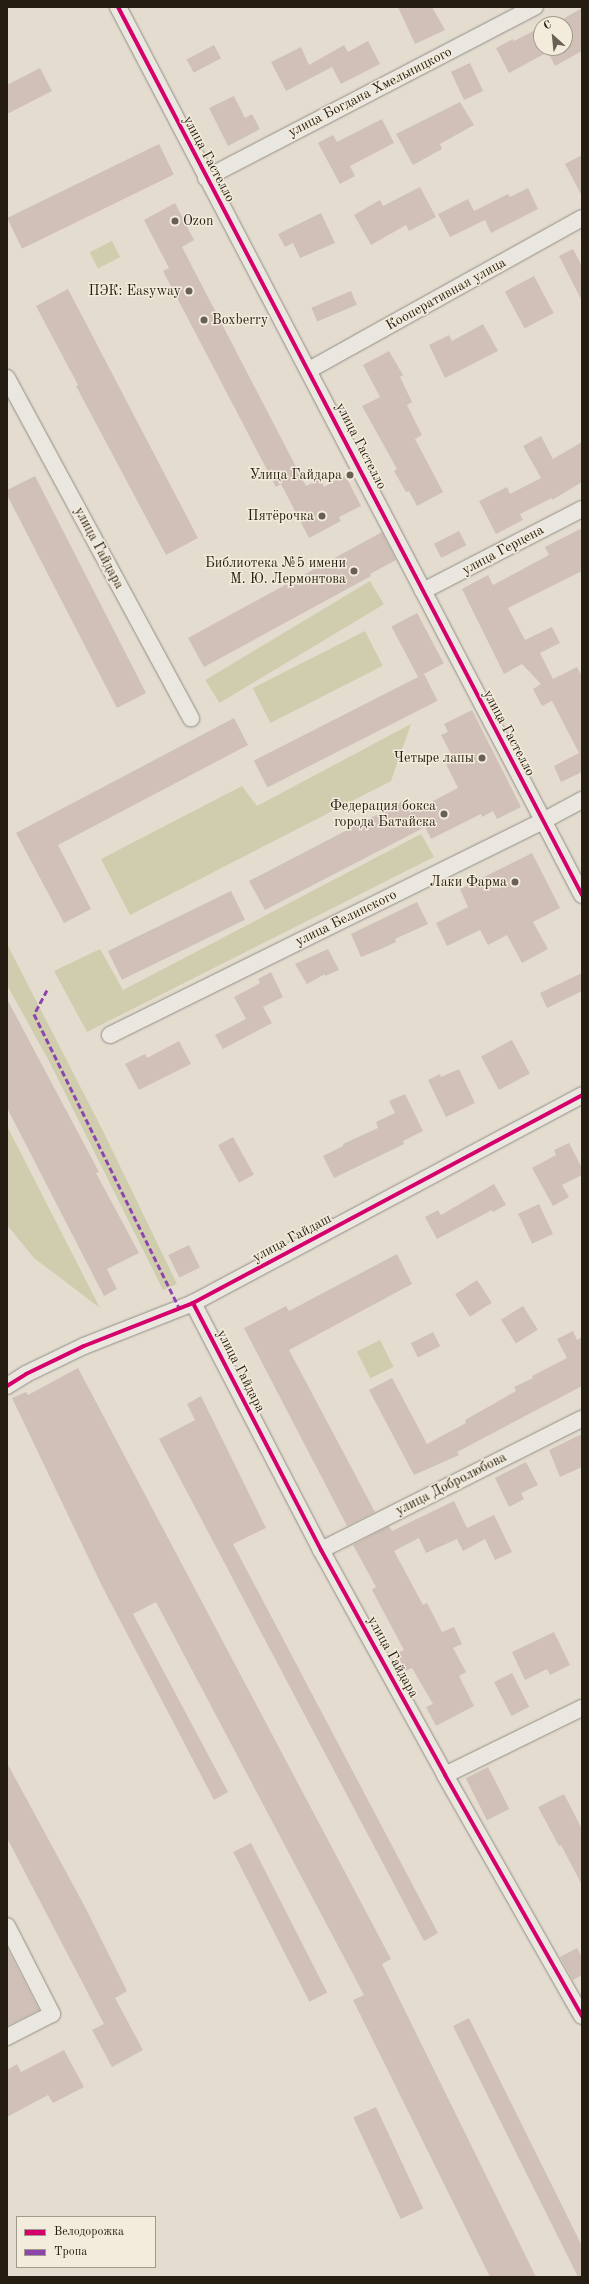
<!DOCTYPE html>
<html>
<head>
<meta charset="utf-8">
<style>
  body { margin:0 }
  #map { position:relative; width:589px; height:2284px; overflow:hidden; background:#e4ddcf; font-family:"Old Standard TT",serif }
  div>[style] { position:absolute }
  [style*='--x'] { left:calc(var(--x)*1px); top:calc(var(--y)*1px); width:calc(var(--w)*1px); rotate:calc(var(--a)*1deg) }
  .green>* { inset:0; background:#cfcdad; transform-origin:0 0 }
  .building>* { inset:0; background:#d0c0b7; transform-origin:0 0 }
  .roads { filter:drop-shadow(0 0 1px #938d84) drop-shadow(0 0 1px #938d84) }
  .minor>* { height:16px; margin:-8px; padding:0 8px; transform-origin:8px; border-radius:8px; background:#eae6e0 }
  .quiet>* { height:3px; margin-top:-1.5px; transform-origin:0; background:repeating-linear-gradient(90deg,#8e44ad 0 6px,transparent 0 9px) }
  .cycleway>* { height:4px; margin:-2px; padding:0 2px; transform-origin:2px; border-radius:2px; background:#d6006c }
  .dots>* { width:11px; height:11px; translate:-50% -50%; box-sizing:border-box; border:2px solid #f3ebdb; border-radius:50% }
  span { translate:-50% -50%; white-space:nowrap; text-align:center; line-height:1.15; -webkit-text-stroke:3px #f3ebdb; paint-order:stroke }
  .street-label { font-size:14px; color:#261d12 }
  .poi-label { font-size:14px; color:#261d12 }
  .left { translate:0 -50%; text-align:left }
  .right { translate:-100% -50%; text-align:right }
  .frame { position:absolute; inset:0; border:8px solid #261d12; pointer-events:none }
  .legend { position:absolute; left:16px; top:2216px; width:140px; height:52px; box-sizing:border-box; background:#f3ebdb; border:1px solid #a1998b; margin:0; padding:5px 7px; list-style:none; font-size:12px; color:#261d12 }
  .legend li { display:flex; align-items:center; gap:8px; height:20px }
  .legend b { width:20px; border:1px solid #a1998b }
  .north { position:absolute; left:533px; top:16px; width:40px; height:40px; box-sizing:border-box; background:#f3ebdb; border:1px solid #a1998b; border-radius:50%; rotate:333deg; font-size:11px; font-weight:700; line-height:16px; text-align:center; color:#261d12 }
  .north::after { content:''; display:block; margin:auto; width:14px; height:18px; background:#686054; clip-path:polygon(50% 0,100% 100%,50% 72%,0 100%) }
</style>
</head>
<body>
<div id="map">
  <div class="green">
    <i style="left:112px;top:241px;width:18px;height:25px;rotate:63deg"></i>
    <i style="left:370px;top:581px;width:27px;height:192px;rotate:59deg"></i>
    <i style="left:365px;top:631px;width:39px;height:126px;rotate:63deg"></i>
    <i style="clip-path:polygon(411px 724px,391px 781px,130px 915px,101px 859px,242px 786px,257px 806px)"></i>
    <i style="clip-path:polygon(421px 834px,434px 857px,87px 1032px,54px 971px,100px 949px,123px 990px)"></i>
    <i style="clip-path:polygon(7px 944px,103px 1131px,177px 1284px,163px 1290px,50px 1063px,7px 985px)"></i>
    <i style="clip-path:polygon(7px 1126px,100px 1308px,34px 1258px,7px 1225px)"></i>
    <i style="left:380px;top:1340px;width:30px;height:26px;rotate:63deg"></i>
  </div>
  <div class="building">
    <i style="clip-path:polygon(398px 7px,432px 7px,445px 30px,415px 44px)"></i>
    <i style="clip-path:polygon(582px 8px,582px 51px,555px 66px,548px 52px,509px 73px,496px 48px,513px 39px,514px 41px,541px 27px,541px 48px,565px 48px,565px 24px,554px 24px)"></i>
    <i style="clip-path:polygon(368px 41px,380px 64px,341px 84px,332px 67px,286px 91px,271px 62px,301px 47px,309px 65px,344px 45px,348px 52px)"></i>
    <i style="left:214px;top:45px;width:15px;height:31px;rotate:62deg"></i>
    <i style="left:470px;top:63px;width:31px;height:21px;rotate:65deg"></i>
    <i style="clip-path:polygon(40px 68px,52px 91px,7px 114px,7px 85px)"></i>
    <i style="clip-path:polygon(234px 96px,245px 118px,252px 114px,260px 129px,228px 146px,209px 108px)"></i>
    <i style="clip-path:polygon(460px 102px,474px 125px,440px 144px,442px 149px,413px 165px,396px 134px)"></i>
    <i style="clip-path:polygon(382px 119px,394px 143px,350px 166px,355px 176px,340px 184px,318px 143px,333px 135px,337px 142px)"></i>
    <i style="left:159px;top:144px;width:34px;height:169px;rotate:64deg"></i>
    <i style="clip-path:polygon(582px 155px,582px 196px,565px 164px)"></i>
    <i style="clip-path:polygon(420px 187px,436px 217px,409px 231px,406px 225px,371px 245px,354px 215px,380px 200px,383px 206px)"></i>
    <i style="clip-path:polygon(528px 188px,538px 209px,491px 233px,485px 220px,450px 237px,438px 214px,468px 199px,474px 211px,508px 194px,510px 197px)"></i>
    <i style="clip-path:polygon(175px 203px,194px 240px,182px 247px,306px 486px,320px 479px,324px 487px,345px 475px,361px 506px,339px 517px,341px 521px,309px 538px,281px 484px,276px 487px,163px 271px,169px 268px,144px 220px)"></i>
    <i style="clip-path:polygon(321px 213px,335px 243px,300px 258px,293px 243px,285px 247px,278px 234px)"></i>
    <i style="clip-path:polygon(573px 249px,582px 266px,582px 301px,559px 256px)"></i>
    <i style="left:534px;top:276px;width:42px;height:33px;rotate:62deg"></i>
    <i style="clip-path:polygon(68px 289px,198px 538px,166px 555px,76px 386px,78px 385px,36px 306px)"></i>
    <i style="left:351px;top:291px;width:15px;height:43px;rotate:67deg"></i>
    <i style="clip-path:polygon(483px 324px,498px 351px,445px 378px,429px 345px,449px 335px,452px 341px)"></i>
    <i style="clip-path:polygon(389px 351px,403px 375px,400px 377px,412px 402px,407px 405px,422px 435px,415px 439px,443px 492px,417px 506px,409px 491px,406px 492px,394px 471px,397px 469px,362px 406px,380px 397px,363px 365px)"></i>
    <i style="clip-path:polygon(541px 436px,553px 459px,582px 442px,582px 482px,552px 500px,552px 498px,520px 514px,523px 520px,496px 534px,479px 501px,507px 487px,510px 494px,541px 478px,523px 446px)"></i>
    <i style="clip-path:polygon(35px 476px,146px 693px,117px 708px,7px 495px,7px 490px)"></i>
    <i style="clip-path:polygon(582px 528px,582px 571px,508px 608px,525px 640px,552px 627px,560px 643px,540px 653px,553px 679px,577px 667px,582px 676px,582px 772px,561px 782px,554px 766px,579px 753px,552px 701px,542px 706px,533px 689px,541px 684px,522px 664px,504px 674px,462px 589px,488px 575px,493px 585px,549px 555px,545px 547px)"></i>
    <i style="left:459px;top:531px;width:16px;height:28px;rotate:63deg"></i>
    <i style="clip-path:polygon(382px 532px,396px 560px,370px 574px,371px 576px,204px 667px,188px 638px)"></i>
    <i style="left:417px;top:613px;width:57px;height:29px;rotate:62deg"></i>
    <i style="left:424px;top:674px;width:30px;height:191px;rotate:63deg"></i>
    <i style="clip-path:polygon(472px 710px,521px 807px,497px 819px,493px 811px,482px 817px,481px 814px,431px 839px,425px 827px,265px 910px,249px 881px,403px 801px,410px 813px,458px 788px,444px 760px,452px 756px,441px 735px,448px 732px,444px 724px)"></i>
    <i style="clip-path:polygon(234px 718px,248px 745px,58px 845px,91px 909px,64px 923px,16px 833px)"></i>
    <i style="clip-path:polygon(532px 853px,560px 908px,533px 922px,548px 949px,522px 963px,507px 935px,488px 945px,480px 930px,447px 946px,436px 923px,468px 907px,460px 889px)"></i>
    <i style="left:231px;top:891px;width:32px;height:137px;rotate:64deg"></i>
    <i style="clip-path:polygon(417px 902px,428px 924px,395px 939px,396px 942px,381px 949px,361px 957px,351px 934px)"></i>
    <i style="clip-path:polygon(328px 949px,339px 970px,325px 976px,325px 974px,307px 984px,295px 964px)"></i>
    <i style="clip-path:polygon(271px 972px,283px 997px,263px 1007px,272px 1023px,223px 1049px,215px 1035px,246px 1019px,234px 997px,260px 983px,258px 979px)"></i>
    <i style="clip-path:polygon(582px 973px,582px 991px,547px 1008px,540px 993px)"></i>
    <i style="clip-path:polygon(7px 999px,99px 1172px,96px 1173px,139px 1253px,107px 1269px,117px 1289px,104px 1296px,7px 1108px)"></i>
    <i style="left:512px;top:1040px;width:38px;height:35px;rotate:62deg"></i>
    <i style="clip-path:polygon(179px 1041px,191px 1064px,139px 1090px,125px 1064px,145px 1054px,147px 1058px)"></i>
    <i style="clip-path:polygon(459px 1069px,475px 1103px,446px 1117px,428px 1080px,440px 1074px,441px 1077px)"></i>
    <i style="clip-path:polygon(405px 1094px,423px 1131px,403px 1141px,404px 1144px,334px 1178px,323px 1156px,343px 1146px,343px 1144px,378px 1128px,376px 1122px,395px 1113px,389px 1101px)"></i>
    <i style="left:233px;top:1137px;width:43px;height:17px;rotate:61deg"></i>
    <i style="clip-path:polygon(569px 1143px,582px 1168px,582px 1175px,562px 1185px,569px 1197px,553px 1206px,532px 1168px,556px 1155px,554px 1150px)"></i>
    <i style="clip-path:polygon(494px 1184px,506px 1205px,493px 1212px,492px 1210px,437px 1239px,425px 1217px,438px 1210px,441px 1215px)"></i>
    <i style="left:539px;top:1204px;width:33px;height:23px;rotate:65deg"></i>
    <i style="left:189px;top:1245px;width:25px;height:23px;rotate:64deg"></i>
    <i style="clip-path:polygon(397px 1254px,412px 1284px,289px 1350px,375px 1512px,347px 1526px,244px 1328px,286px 1306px,289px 1311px)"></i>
    <i style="left:477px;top:1280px;width:27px;height:26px;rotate:57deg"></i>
    <i style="left:523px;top:1306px;width:28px;height:26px;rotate:58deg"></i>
    <i style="clip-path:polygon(573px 1331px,577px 1340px,582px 1337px,582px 1386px,457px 1452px,459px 1455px,414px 1475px,369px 1390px,392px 1378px,427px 1444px,466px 1423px,465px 1420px,516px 1391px,514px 1387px,533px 1378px,532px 1376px,567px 1358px,557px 1339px)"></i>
    <i style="left:433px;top:1332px;width:16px;height:25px;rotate:63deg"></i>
    <i style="clip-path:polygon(78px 1368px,391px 1959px,382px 1964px,536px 2277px,490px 2277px,353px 2000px,364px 1995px,156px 1602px,133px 1614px,228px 1792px,214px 1800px,102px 1586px,12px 1398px,26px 1392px,28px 1395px)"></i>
    <i style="clip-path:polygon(201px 1396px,266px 1528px,233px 1544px,438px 1933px,424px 1941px,159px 1439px,195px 1420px,187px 1404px)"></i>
    <i style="clip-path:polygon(582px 1434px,582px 1467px,560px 1477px,549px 1450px)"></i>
    <i style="clip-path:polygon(526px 1462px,538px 1485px,521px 1493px,524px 1499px,509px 1507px,495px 1478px)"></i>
    <i style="clip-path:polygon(454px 1501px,467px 1528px,494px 1515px,512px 1552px,495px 1560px,485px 1539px,463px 1551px,457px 1539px,426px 1553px,419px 1538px,394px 1551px,423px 1605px,427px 1603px,442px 1632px,454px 1627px,462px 1644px,453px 1648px,466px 1672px,459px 1676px,474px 1706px,436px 1726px,426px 1707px,433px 1704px,412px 1668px,405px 1671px,397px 1653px,404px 1650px,372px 1590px,376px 1587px,353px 1545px,389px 1526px,392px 1531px)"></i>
    <i style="clip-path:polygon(554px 1632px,570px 1665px,550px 1675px,547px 1669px,525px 1680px,512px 1652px)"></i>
    <i style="left:512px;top:1673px;width:38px;height:20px;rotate:63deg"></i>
    <i style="clip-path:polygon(7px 1763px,84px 1905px,127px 1991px,115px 1998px,143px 2050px,112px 2067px,92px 2030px,104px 2024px,7px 1838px)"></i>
    <i style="left:488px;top:1767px;width:47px;height:25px;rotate:63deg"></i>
    <i style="clip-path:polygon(564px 1794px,582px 1829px,582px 1885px,561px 1845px,559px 1846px,538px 1807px)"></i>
    <i style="left:251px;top:1843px;width:168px;height:20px;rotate:63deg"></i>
    <i style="clip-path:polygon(7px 1948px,39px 2010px,7px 2026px)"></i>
    <i style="clip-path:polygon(577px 1948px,582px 1957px,582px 1975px,573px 1980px,560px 1957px)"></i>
    <i style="clip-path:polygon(469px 2018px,582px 2246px,582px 2277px,578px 2277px,453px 2026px)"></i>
    <i style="clip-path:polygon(64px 2050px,84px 2087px,53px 2103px,48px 2095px,7px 2117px,7px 2070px,17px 2064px,21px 2072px)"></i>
    <i style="left:376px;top:2107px;width:112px;height:25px;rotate:65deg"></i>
  </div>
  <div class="roads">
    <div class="minor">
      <i style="--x:118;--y:7;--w:1002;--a:62.41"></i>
      <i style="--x:206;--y:178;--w:371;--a:-27.5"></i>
      <i style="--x:309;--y:370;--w:312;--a:-29.1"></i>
      <i style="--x:7;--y:378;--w:387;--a:61.6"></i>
      <i style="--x:423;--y:591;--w:179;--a:-27.3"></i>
      <i style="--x:110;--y:1035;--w:483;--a:-26.3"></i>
      <i style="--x:543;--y:821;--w:44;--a:-28.3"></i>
      <i style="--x:193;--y:1303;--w:278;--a:62.6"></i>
      <i style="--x:321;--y:1550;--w:257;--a:61.1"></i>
      <i style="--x:445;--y:1775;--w:277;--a:60.4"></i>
      <i style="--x:7;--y:1386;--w:22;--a:-32"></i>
      <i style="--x:26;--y:1374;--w:64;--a:-25.8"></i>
      <i style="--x:84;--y:1346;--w:117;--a:-21.5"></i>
      <i style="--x:193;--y:1303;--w:441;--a:-28.1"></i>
      <i style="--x:321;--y:1550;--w:292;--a:-26.7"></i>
      <i style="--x:445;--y:1775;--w:153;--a:-26.1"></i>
      <i style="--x:7;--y:1926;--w:99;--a:62.9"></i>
      <i style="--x:52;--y:2014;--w:51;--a:152.9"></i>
    </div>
  </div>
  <div class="quiet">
    <i style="--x:47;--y:990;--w:27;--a:118"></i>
    <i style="--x:34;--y:1014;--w:328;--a:63.7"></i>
  </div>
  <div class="cycleway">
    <i style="--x:118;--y:7;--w:1002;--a:62.41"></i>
    <i style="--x:193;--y:1303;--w:278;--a:62.6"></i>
    <i style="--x:321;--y:1550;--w:257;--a:61.1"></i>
    <i style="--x:445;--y:1775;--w:277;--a:60.4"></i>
    <i style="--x:7;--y:1386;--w:22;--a:-32"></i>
    <i style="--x:26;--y:1374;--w:64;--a:-25.8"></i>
    <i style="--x:84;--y:1346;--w:117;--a:-21.5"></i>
    <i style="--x:193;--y:1303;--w:441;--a:-28.1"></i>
  </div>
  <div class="dots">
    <i style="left:175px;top:221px;background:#686054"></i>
    <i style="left:189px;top:291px;background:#686054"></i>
    <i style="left:204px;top:320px;background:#686054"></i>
    <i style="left:350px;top:475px;background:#686054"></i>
    <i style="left:322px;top:516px;background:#686054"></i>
    <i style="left:354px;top:571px;background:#686054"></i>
    <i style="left:482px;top:758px;background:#686054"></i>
    <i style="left:444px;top:814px;background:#686054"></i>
    <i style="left:515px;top:882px;background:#686054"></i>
  </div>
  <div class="street-label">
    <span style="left:370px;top:92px;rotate:-27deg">улица Богдана Хмельницкого</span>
    <span style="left:209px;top:159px;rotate:62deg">улица Гастелло</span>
    <span style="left:446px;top:294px;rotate:-29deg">Кооперативная улица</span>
    <span style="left:361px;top:446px;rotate:63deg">улица Гастелло</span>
    <span style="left:99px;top:548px;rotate:62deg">улица Гайдара</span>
    <span style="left:503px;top:550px;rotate:-28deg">улица Герцена</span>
    <span style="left:509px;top:733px;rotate:62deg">улица Гастелло</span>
    <span style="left:346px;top:918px;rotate:-26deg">улица Белинского</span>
    <span style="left:292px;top:1238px;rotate:-28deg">улица Гайдаш</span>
    <span style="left:241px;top:1371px;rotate:63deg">улица Гайдара</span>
    <span style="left:451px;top:1484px;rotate:-27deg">улица Добролюбова</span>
    <span style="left:393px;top:1657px;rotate:61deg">улица Гайдара</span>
  </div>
  <div class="poi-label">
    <span class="left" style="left:183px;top:221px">Ozon</span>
    <span class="right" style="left:181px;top:291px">ПЭК: Easyway</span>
    <span class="left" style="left:212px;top:320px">Boxberry</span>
    <span class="right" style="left:342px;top:475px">Улица Гайдара</span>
    <span class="right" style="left:314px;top:516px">Пятёрочка</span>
    <span class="right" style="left:346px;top:571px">Библиотека №5 имени<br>М. Ю. Лермонтова</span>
    <span class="right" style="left:474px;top:758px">Четыре лапы</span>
    <span class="right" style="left:436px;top:814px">Федерация бокса<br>города Батайска</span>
    <span class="right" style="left:507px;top:882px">Лаки Фарма</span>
  </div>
  <div class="frame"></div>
  <ul class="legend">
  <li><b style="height:5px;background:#d6006c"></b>Велодорожка</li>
  <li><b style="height:5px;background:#8e44ad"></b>Тропа</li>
  </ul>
  <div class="north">С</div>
</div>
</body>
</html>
